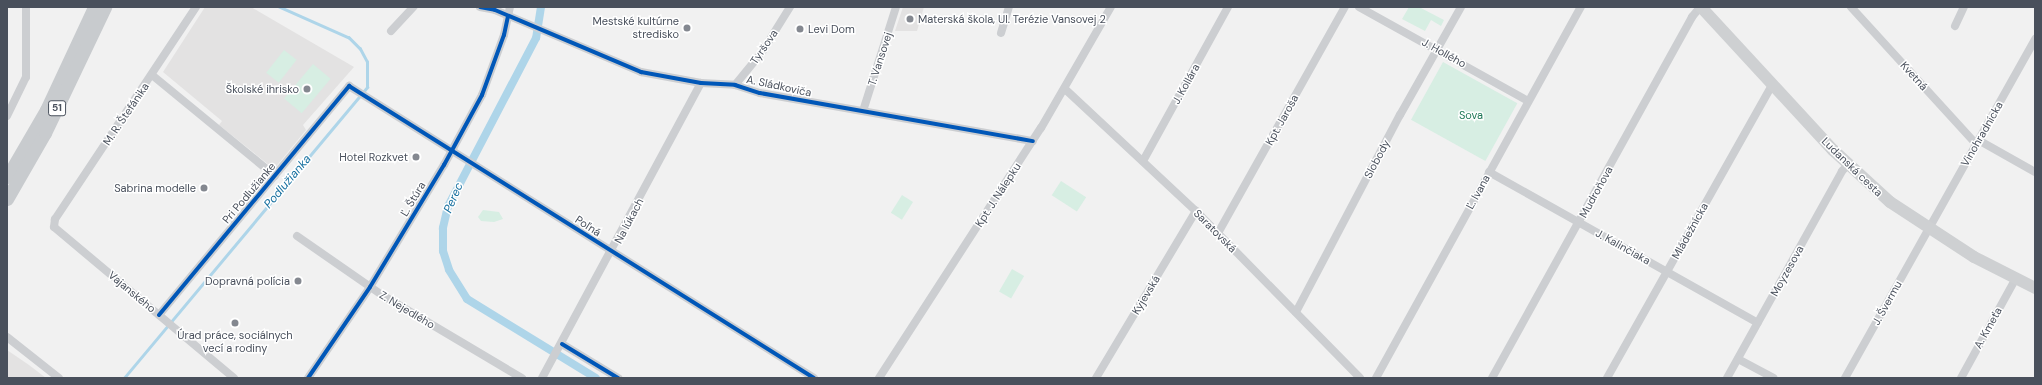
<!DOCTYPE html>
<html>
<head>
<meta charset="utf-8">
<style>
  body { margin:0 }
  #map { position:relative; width:2042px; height:385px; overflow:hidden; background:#f1f1f1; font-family:"DM Sans",sans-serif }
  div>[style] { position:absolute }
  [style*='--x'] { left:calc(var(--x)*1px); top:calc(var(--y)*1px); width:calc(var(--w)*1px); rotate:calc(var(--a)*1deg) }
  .education>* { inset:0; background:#e3e2e2 }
  .green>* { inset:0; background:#d7eee3; transform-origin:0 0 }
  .stream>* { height:2.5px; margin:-1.25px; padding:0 1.25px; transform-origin:1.25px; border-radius:1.25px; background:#aed5e9 }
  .canal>* { height:8px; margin:-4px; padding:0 4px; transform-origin:4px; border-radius:4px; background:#aed5e9 }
  .street>* { height:8px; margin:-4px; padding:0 4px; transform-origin:4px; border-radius:4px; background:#ccced1 }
  .secondary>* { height:12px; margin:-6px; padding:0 6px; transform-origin:6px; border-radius:6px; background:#ced0d2 }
  .primary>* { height:13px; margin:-6.5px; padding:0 6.5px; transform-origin:6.5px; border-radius:6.5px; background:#c8cbce }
  .cycleway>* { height:4px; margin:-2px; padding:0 2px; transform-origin:2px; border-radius:2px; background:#0057b8 }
  .dots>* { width:11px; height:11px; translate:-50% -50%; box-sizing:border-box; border:2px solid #fff; border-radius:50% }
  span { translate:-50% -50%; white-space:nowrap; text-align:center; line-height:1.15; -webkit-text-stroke:3px #fff; paint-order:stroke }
  .shield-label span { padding:1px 3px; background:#fff; border:1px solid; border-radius:3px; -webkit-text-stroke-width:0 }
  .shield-label { font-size:10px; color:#49505c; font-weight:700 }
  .poi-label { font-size:11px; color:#49505c }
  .left { translate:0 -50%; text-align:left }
  .right { translate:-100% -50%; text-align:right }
  .street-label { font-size:11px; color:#49505c }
  .park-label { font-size:11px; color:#1f7857 }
  .water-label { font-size:12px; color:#1871a0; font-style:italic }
  .frame { position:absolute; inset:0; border:8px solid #49505c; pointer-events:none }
</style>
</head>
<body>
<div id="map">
  <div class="education">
    <i style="clip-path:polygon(205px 7px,251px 7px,354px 67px,303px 125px,306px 130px,274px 169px,219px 125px,222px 121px,163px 72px)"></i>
    <i style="clip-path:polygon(903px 7px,924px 7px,917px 31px,895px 31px)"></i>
    <i style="clip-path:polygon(7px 350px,29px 365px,46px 378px,7px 378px)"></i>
  </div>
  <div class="green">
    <i style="clip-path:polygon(1409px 7px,1419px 7px,1444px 20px,1441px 26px,1431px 20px,1425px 31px,1402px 19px)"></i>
    <i style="left:284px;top:50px;width:16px;height:29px;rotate:38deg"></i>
    <i style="left:1443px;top:62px;width:85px;height:66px;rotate:29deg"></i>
    <i style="left:313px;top:64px;width:23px;height:45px;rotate:40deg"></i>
    <i style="left:1061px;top:181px;width:30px;height:17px;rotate:33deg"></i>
    <i style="left:902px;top:195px;width:13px;height:21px;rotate:32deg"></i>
    <i style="clip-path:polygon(483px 210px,499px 212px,503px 219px,494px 222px,481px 221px,478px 217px)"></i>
    <i style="left:1012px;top:269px;width:14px;height:26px;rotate:30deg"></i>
  </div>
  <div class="stream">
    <i style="--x:124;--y:378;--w:379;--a:-50.1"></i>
    <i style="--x:367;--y:87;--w:25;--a:-90"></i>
    <i style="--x:367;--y:62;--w:15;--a:-118"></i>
    <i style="--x:360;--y:49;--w:16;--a:-135"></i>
    <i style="--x:349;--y:38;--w:77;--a:-156.1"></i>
  </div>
  <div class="canal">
    <i style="--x:541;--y:7;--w:31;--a:99"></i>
    <i style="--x:536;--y:38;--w:190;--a:117.6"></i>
    <i style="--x:448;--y:206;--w:23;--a:103"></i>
    <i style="--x:443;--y:228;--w:23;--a:90"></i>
    <i style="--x:443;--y:251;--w:20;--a:72"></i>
    <i style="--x:449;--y:270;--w:34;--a:58"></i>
    <i style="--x:467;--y:299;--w:151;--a:31.5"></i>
  </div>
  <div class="street">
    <i style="--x:196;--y:7;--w:255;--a:123.6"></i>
    <i style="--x:55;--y:219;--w:8;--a:97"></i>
    <i style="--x:54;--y:227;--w:235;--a:40"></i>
    <i style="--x:480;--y:7;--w:15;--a:11"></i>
    <i style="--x:495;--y:10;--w:159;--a:23"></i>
    <i style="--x:641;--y:72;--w:61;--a:10.4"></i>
    <i style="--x:701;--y:83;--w:34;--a:3"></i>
    <i style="--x:735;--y:85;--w:26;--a:18"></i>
    <i style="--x:760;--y:93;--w:277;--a:10"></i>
    <i style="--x:1359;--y:7;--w:193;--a:29.1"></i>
    <i style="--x:1851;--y:7;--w:187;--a:47.6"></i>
    <i style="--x:1955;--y:26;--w:21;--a:-65"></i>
    <i style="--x:391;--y:31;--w:33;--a:-47"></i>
    <i style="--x:1001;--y:33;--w:27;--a:-73"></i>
    <i style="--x:152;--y:75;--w:159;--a:39.4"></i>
    <i style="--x:735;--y:85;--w:43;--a:-50.7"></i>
    <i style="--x:762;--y:52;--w:53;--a:-58.1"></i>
    <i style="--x:1065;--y:89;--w:179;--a:43"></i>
    <i style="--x:1196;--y:211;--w:234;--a:45.5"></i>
    <i style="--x:863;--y:111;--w:109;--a:-72.4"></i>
    <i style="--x:7;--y:116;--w:43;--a:-64"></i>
    <i style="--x:26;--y:77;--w:70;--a:-90"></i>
    <i style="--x:1980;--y:141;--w:63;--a:29.4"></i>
    <i style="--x:1143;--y:161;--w:176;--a:-61.1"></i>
    <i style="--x:1489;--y:172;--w:308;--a:29.3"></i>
    <i style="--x:1218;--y:233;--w:259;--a:-60.7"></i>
    <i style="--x:297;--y:236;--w:103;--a:34.8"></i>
    <i style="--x:382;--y:295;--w:163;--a:30.7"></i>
    <i style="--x:1296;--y:312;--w:223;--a:-62.2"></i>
    <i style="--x:1400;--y:115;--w:124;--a:-60.5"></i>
    <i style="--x:159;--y:315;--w:298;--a:-50.3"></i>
    <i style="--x:349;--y:86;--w:549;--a:32.13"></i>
    <i style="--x:7;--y:337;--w:66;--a:38.3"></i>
    <i style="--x:562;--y:344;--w:66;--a:31.3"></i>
    <i style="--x:1738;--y:359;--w:40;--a:28"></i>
    <i style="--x:308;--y:378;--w:110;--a:-55.7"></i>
    <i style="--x:370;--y:287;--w:143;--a:-58.8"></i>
    <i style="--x:444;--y:165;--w:80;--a:-61.5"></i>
    <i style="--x:482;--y:95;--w:64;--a:-69.9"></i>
    <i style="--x:504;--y:35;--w:29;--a:-78"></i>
    <i style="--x:542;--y:378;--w:335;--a:-61.7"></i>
    <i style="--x:879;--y:378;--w:298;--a:-57.1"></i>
    <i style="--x:1041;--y:128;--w:140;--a:-60"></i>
    <i style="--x:1096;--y:378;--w:195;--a:-59.1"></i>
    <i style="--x:1376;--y:378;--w:424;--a:-61.1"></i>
    <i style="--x:1492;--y:378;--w:413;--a:-61"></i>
    <i style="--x:1692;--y:17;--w:13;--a:-51"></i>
    <i style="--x:1607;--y:378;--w:336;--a:-60.6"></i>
    <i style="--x:1727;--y:378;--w:237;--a:-60.9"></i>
    <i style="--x:1842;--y:171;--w:8;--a:-45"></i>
    <i style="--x:1845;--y:378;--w:389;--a:-60.7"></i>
    <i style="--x:1961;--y:378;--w:114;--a:-61.2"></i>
  </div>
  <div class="secondary">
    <i style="--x:1701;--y:7;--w:195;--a:47.3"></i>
    <i style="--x:1833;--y:150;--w:77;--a:42.4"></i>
    <i style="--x:1890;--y:202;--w:100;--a:33.2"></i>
    <i style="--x:1974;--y:257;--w:68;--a:26.9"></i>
  </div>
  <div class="primary">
    <i style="--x:7;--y:177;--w:78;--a:-59.8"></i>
    <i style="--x:46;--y:110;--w:114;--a:-65"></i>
    <i style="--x:7;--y:199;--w:76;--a:-60.1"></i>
    <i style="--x:45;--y:133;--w:140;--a:-64.5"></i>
  </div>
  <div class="cycleway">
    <i style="--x:480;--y:7;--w:15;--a:11"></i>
    <i style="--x:495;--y:10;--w:159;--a:23"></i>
    <i style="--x:641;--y:72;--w:61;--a:10.4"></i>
    <i style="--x:701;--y:83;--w:34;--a:3"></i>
    <i style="--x:735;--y:85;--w:26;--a:18"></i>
    <i style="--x:760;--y:93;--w:277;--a:10"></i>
    <i style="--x:159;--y:315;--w:298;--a:-50.3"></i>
    <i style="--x:349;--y:86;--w:549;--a:32.13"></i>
    <i style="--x:562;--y:344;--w:66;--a:31.3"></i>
    <i style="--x:308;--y:378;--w:110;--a:-55.7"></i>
    <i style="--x:370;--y:287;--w:143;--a:-58.8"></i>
    <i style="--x:444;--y:165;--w:80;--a:-61.5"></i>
    <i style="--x:482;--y:95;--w:64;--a:-69.9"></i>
    <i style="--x:504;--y:35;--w:19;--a:-78"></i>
  </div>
  <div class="dots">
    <i style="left:910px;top:19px;background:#848890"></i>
    <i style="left:687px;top:28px;background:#848890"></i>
    <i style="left:800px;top:29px;background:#848890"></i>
    <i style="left:307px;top:89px;background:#848890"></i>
    <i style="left:416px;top:157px;background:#848890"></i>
    <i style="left:204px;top:188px;background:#848890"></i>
    <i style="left:298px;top:281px;background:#848890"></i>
    <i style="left:235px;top:323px;background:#848890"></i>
  </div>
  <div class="shield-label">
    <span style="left:57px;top:108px">51</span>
  </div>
  <div class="poi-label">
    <span class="left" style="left:918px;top:19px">Materská škola, Ul. Terézie Vansovej 2</span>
    <span class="right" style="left:679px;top:28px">Mestské kultúrne<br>stredisko</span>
    <span class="left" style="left:808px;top:29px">Levi Dom</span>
    <span class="right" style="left:299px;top:89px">Školské ihrisko</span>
    <span class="right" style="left:408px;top:157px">Hotel Rozkvet</span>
    <span class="right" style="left:196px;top:188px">Sabrina modelle</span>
    <span class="right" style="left:290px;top:281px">Dopravná polícia</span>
    <span style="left:235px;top:342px">Úrad práce, sociálnych<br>vecí a rodiny</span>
  </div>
  <div class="street-label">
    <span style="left:764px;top:47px;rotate:-56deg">Tyršova</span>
    <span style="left:1444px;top:53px;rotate:29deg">J. Hollého</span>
    <span style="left:880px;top:59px;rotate:-72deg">T. Vansovej</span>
    <span style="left:1914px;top:76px;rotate:48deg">Kvetná</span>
    <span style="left:1186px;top:84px;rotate:-61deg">J. Kollára</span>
    <span style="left:779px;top:86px;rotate:12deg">A. Sládkoviča</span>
    <span style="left:126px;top:114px;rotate:-56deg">M. R. Štefánika</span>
    <span style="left:1282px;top:120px;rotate:-61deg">Kpt. Jaroša</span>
    <span style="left:1982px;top:134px;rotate:-60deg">Vinohradnícka</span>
    <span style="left:1377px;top:159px;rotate:-62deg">Slobody</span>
    <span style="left:1852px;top:167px;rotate:44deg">Ludanská cesta</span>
    <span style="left:1478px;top:192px;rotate:-61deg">Ľ. Ivana</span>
    <span style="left:1596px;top:192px;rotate:-61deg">Mudroňova</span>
    <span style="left:249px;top:193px;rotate:-50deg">Pri Podlužianke</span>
    <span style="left:998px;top:195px;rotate:-57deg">Kpt. J. Nálepku</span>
    <span style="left:413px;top:199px;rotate:-59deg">Ľ. Štúra</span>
    <span style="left:629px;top:221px;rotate:-62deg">Na lúkach</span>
    <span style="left:588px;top:226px;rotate:33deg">Poľná</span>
    <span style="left:1215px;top:231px;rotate:45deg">Saratovská</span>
    <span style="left:1690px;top:231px;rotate:-61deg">Mládežnícka</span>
    <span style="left:1623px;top:247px;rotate:29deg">J. Kalinčiaka</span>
    <span style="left:1787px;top:271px;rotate:-61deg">Moyzesova</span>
    <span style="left:132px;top:292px;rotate:40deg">Vajanského</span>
    <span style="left:1146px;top:295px;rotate:-59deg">Kyjevská</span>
    <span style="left:1887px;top:303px;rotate:-61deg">J. Švermu</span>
    <span style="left:407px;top:310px;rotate:31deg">Z. Nejedlého</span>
    <span style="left:1988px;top:328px;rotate:-61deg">A. Kmeťa</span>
  </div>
  <div class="park-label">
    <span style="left:1471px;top:115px">Sova</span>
  </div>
  <div class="water-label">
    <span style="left:288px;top:182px;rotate:-50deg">Podlužianka</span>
    <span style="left:454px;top:198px;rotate:-67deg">Perec</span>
  </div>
  <div class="frame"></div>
</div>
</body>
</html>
